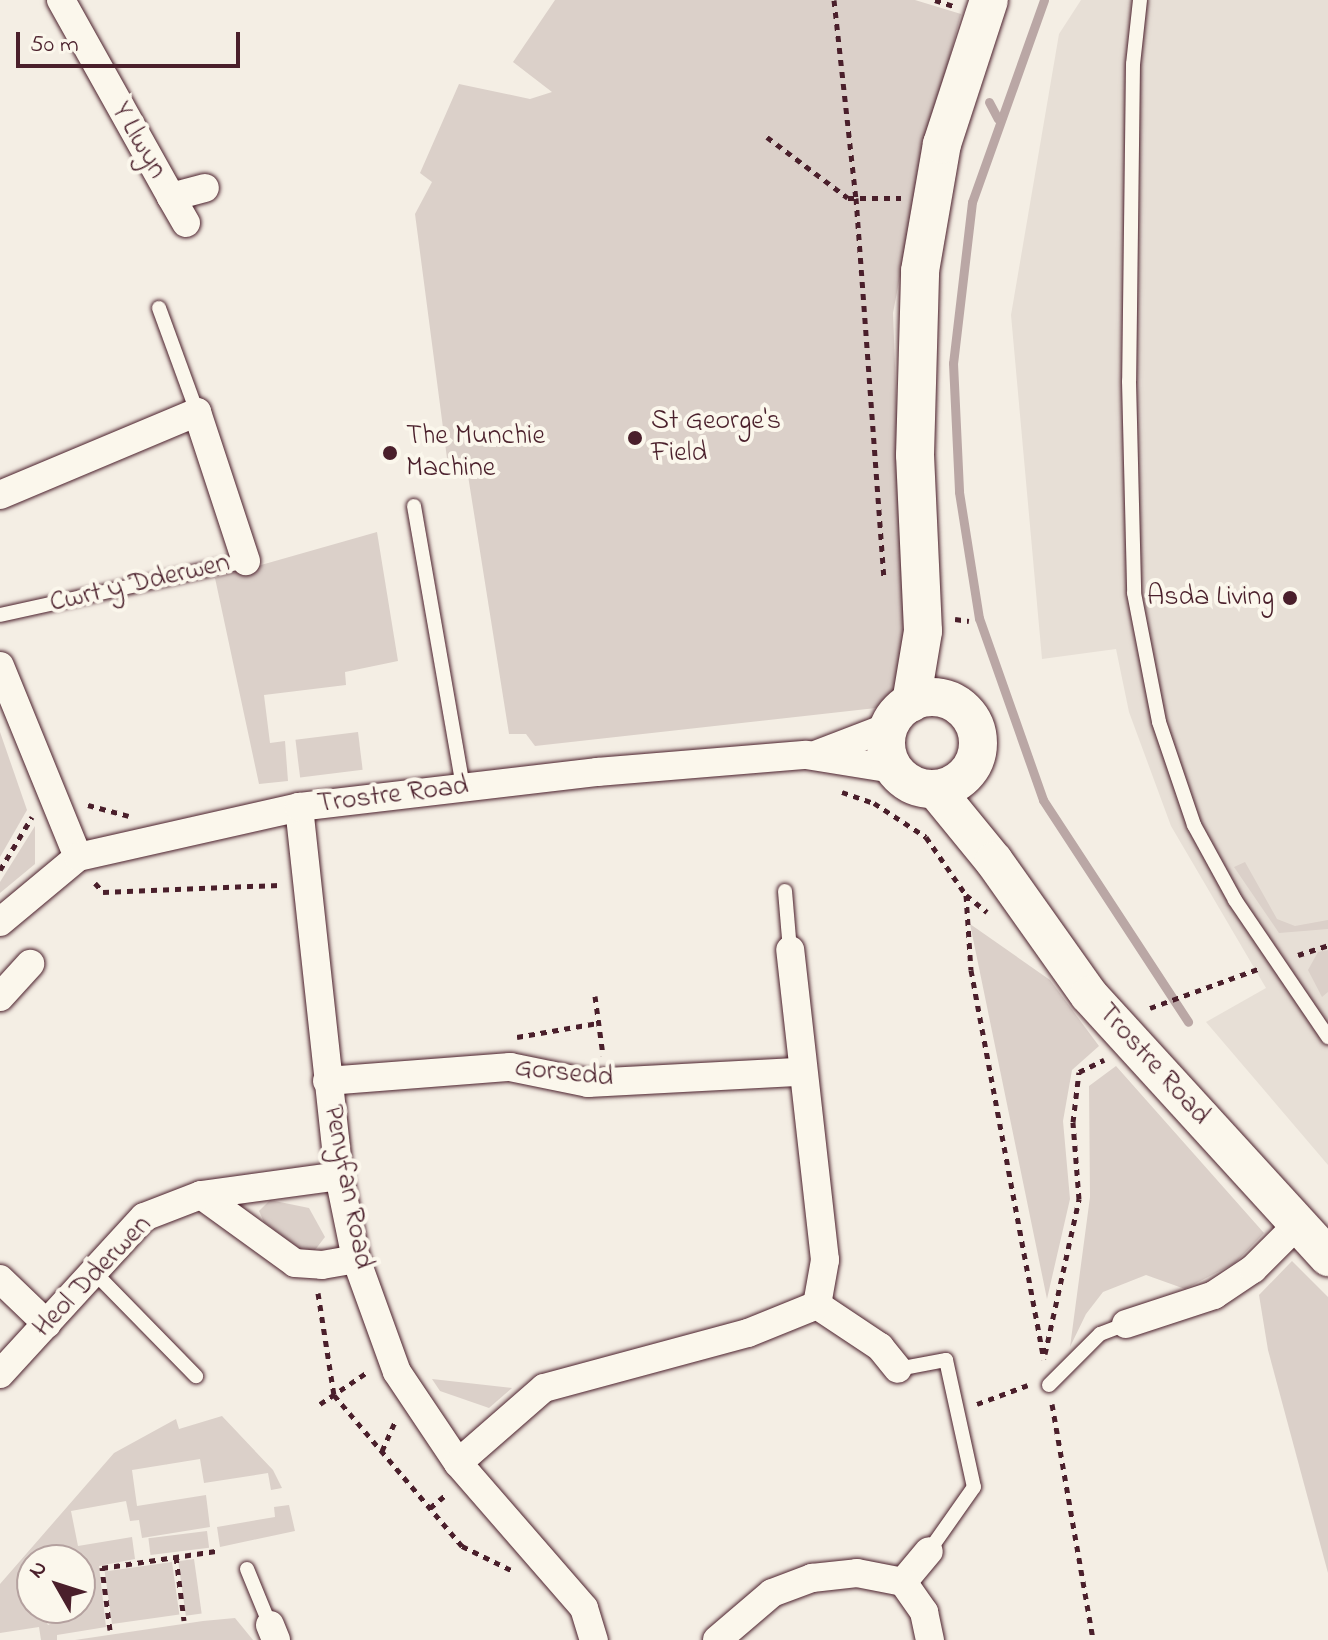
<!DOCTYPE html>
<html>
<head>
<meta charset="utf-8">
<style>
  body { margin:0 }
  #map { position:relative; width:1328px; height:1640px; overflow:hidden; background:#f4eee4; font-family:"Indie Flower",sans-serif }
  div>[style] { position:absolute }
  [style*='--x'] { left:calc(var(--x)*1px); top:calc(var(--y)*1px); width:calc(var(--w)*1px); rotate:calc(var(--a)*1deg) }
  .built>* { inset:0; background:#e7dfd6 }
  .green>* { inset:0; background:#dbd0c9; transform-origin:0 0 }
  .stream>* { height:9px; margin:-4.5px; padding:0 4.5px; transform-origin:4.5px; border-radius:4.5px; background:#baa7a5 }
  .path>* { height:5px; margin-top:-2.5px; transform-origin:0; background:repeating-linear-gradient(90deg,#4a1f2b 0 6px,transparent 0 12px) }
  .roads { filter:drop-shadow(0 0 2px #4a1f2b) drop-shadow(0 0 2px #4a1f2b) }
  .lane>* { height:14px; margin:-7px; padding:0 7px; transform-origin:7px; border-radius:7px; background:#fbf7ec }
  .street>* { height:28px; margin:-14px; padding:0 14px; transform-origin:14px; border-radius:14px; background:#fbf7ec }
  .secondary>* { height:38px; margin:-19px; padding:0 19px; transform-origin:19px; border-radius:19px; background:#fbf7ec }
  .secondary>.ring { margin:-19px; padding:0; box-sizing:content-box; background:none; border:38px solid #fbf7ec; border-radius:50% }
  .dots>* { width:22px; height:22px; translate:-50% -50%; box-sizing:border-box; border:4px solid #fbf7ec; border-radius:50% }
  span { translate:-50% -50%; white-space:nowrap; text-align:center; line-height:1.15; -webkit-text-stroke:8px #fbf7ec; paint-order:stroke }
  .street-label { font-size:28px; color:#4a1f2b }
  .poi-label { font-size:28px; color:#4a1f2b }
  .left { translate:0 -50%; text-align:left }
  .right { translate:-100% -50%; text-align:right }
  .north { position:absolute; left:16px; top:1544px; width:80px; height:80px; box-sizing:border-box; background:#fbf7ec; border:2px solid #b4a19f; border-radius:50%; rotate:309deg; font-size:22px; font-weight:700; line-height:32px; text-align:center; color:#4a1f2b }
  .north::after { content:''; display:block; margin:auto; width:28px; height:36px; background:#4a1f2b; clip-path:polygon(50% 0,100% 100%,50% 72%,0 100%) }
  .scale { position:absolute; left:16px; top:32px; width:224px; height:36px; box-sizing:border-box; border:4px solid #4a1f2b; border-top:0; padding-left:10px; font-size:24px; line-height:28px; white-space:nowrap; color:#4a1f2b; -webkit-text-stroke:6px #fbf7ec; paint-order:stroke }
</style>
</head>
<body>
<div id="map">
  <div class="built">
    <i style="clip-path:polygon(1081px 0,1328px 0,1328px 1165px,1206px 1022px,1266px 988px,1171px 826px,1129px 712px,1116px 649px,1042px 659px,1011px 315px,1059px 34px)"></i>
  </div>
  <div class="green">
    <i style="clip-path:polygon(555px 0,915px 0,961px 14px,921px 166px,893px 313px,907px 680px,892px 702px,876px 708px,535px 746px,526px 734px,509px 734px,466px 463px,448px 466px,415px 214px,432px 182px,420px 173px,459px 84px,530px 99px,552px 92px,513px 62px)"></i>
    <i style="clip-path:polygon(377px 532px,398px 661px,345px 672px,346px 685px,264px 695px,270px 743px,285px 741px,288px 781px,259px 784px,215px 578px)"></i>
    <i style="clip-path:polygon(0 732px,27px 810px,0 857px)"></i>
    <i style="left:358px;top:732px;width:38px;height:63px;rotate:83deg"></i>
    <i style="clip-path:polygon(35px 826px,35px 864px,0 893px,0 882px)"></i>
    <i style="clip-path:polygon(1245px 862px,1277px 919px,1295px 926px,1328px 920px,1328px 929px,1279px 933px,1234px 867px)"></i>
    <i style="clip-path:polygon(970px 924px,1050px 980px,1099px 1046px,1072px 1070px,1063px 1121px,1070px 1199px,1047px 1299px)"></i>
    <i style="clip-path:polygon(1328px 950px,1328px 992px,1322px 997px,1308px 970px,1318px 952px)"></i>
    <i style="clip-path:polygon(1116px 1066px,1264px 1233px,1235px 1263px,1185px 1289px,1146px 1275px,1103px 1292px,1086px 1314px,1070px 1347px,1090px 1197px,1089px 1086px)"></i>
    <i style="clip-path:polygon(270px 1200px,309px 1208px,325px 1237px,315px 1250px,304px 1252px,264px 1222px,259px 1211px)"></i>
    <i style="clip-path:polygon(1292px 1261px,1328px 1297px,1328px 1573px,1268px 1350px,1259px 1295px)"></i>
    <i style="clip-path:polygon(432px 1379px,512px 1388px,489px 1408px,440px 1391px)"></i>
    <i style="clip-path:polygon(evenodd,222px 1416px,273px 1470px,282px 1488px,271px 1490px,268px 1473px,204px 1483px,200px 1459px,132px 1470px,137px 1506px,206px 1495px,210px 1527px,142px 1538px,139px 1520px,130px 1521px,126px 1501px,71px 1511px,78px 1546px,132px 1537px,135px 1559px,99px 1566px,106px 1627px,57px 1635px,57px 1640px,41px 1640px,39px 1627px,0 1633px,0 1584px,114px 1453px,176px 1419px,179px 1429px,222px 1416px,64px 1555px,65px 1560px,80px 1560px,80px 1608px,48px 1625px,40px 1608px,32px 1608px,32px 1560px,64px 1555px)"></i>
    <i style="clip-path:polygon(289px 1505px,295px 1531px,220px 1547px,217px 1527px,275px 1517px,274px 1507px)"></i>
    <i style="left:207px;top:1531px;width:17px;height:59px;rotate:83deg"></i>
    <i style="left:194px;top:1559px;width:55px;height:16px;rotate:82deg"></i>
    <i style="left:172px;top:1562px;width:53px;height:68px;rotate:82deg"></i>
    <i style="clip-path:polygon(235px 1618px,253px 1640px,75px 1640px,203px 1621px)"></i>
  </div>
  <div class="stream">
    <i style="--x:1044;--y:0;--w:214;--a:109.6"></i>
    <i style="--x:972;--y:202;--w:162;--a:96.7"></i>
    <i style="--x:953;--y:363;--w:129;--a:87.3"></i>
    <i style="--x:959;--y:492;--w:128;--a:81"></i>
    <i style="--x:979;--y:618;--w:193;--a:70.6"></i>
    <i style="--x:1043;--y:800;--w:265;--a:56.8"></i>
    <i style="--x:989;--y:102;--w:19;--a:62"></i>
  </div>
  <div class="path">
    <i style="--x:834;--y:0;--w:199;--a:83.7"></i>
    <i style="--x:856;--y:198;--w:380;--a:85.8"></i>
    <i style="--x:935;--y:0;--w:19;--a:18"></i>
    <i style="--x:767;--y:137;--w:101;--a:37"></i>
    <i style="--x:848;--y:198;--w:53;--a:0"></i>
    <i style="--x:955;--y:619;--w:14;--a:8"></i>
    <i style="--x:842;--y:792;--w:34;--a:19"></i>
    <i style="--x:874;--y:803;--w:62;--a:33.2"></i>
    <i style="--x:926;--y:837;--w:70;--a:55.4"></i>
    <i style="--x:966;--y:895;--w:27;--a:39"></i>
    <i style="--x:88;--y:805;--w:42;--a:15"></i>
    <i style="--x:0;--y:870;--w:62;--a:-58.9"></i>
    <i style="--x:95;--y:883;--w:12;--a:48"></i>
    <i style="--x:103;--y:892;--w:177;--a:-2.3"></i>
    <i style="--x:966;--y:895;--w:75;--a:86.2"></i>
    <i style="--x:971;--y:970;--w:396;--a:79.4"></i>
    <i style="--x:1298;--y:955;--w:32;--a:-18"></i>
    <i style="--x:595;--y:996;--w:60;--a:82.3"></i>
    <i style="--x:1150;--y:1008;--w:115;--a:-19.9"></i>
    <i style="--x:517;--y:1037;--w:82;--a:-9.8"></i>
    <i style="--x:318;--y:1293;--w:103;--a:81.1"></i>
    <i style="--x:334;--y:1395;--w:198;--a:49.7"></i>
    <i style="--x:462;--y:1546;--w:57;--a:26.1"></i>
    <i style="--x:1045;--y:1354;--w:159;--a:-77.6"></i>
    <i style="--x:1079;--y:1199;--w:77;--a:-94.5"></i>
    <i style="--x:1073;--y:1122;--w:50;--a:-83.2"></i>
    <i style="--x:1079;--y:1072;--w:28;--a:-26"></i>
    <i style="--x:320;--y:1404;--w:59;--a:-34"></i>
    <i style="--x:977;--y:1404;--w:54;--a:-20.4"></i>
    <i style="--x:1052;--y:1404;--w:240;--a:80.1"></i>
    <i style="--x:382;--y:1451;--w:34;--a:-66"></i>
    <i style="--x:430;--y:1508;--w:23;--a:-40"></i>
    <i style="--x:176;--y:1557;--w:64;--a:82.8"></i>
    <i style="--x:110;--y:1630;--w:63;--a:-97.4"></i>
    <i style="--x:102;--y:1568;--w:115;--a:-8.5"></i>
  </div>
  <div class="roads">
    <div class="lane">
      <i style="--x:1140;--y:0;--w:64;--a:96.2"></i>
      <i style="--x:1133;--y:64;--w:317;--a:90.7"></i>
      <i style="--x:1129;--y:381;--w:212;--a:88.6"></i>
      <i style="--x:1134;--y:593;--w:131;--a:79"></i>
      <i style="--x:1159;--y:722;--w:109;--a:71.2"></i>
      <i style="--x:1194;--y:825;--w:85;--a:61.3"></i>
      <i style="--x:1235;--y:900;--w:166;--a:55.8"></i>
      <i style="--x:159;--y:308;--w:111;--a:69.9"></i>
      <i style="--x:414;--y:506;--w:286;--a:80.1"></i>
      <i style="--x:0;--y:615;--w:252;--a:-12.4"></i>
      <i style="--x:785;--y:891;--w:59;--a:85.2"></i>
      <i style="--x:94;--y:1272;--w:146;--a:45.6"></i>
      <i style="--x:898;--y:1369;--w:49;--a:-10.6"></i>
      <i style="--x:946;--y:1360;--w:130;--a:77.6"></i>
      <i style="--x:974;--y:1487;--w:78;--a:125.1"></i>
      <i style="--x:1049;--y:1385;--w:72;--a:-45"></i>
      <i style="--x:1100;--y:1334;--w:28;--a:-21"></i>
      <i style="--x:247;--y:1569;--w:61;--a:67.7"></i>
    </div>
    <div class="street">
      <i style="--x:61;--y:0;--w:226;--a:60.8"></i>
      <i style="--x:171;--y:197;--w:35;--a:-15"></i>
      <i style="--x:171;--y:197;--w:30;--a:60"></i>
      <i style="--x:0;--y:495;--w:214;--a:-22.8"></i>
      <i style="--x:197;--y:412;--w:157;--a:71.8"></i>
      <i style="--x:0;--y:666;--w:206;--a:67.8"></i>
      <i style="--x:815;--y:755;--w:78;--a:-21"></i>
      <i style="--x:299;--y:807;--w:371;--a:83.8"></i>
      <i style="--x:339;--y:1176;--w:85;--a:78.4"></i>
      <i style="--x:356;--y:1259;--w:120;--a:70.1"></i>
      <i style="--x:397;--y:1372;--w:110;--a:56.2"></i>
      <i style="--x:458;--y:1463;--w:192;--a:49"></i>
      <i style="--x:584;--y:1608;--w:34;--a:73"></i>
      <i style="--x:0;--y:922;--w:102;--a:-39.8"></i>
      <i style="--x:78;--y:857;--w:227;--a:-12.7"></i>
      <i style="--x:299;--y:807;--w:300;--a:-6.7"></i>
      <i style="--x:597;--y:772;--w:210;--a:-4.7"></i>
      <i style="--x:806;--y:755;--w:88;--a:9.1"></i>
      <i style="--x:0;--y:997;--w:45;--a:-47.7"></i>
      <i style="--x:327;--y:1081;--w:184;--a:-4.4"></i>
      <i style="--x:510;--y:1067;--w:80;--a:11.6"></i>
      <i style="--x:588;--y:1083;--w:213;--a:-3"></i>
      <i style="--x:201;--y:1195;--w:116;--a:35.9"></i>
      <i style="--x:295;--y:1263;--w:27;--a:4"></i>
      <i style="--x:322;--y:1265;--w:35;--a:-10"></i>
      <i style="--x:0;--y:1279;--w:65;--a:43.8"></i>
      <i style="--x:817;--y:1305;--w:76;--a:33.7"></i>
      <i style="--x:880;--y:1347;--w:28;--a:51"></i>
      <i style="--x:1126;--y:1324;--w:93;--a:-18.2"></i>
      <i style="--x:1214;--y:1295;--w:47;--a:-33.7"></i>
      <i style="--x:1253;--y:1269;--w:64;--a:-45"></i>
      <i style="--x:0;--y:1374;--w:213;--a:-47.5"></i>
      <i style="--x:144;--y:1217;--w:61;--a:-21.1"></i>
      <i style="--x:201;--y:1195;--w:139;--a:-7.8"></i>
      <i style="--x:458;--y:1463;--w:114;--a:-41.1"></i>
      <i style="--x:544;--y:1388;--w:211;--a:-15.1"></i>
      <i style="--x:748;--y:1333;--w:74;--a:-22.1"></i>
      <i style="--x:817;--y:1305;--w:46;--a:-79.9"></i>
      <i style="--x:825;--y:1260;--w:312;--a:-96.4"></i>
      <i style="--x:903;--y:1582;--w:40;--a:-50"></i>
      <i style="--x:270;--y:1625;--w:16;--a:68"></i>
      <i style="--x:717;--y:1640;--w:72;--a:-40.5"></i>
      <i style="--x:772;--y:1593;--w:43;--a:-20.6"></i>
      <i style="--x:812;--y:1578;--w:45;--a:-6.3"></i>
      <i style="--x:857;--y:1573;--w:47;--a:11.1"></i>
      <i style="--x:903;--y:1582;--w:37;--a:55"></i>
      <i style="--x:924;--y:1612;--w:29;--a:78"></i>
    </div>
    <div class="secondary">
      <i class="ring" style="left:886px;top:697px;width:54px;height:54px"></i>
      <i style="--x:911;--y:703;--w:73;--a:-80.5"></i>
      <i style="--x:923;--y:631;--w:176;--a:-92.6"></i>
      <i style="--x:915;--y:455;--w:184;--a:-88.4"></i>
      <i style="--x:920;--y:271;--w:129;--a:-80.2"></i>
      <i style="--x:942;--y:144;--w:151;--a:-71.9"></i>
      <i style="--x:935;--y:789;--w:93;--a:50.7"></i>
      <i style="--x:994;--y:861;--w:164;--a:54.7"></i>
      <i style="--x:1089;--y:995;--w:355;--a:47.6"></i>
    </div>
  </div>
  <div class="dots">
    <i style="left:635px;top:438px;background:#4a1f2b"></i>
    <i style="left:390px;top:453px;background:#4a1f2b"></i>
    <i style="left:1290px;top:598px;background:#4a1f2b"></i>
  </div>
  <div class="street-label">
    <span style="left:138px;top:141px;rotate:60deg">Y Llwyn</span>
    <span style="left:140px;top:584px;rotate:-13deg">Cwrt y Dderwen</span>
    <span style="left:393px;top:796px;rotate:-7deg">Trostre Road</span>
    <span style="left:1153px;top:1065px;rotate:48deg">Trostre Road</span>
    <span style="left:564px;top:1074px;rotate:6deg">Gorsedd</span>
    <span style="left:347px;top:1187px;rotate:79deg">Penyfan Road</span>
    <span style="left:93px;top:1277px;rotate:-46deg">Heol Dderwen</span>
  </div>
  <div class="poi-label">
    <span class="left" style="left:651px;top:438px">St George's<br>Field</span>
    <span class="left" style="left:406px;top:453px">The Munchie<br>Machine</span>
    <span class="right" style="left:1274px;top:598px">Asda Living</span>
  </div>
  <div class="north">N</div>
  <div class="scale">50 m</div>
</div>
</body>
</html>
